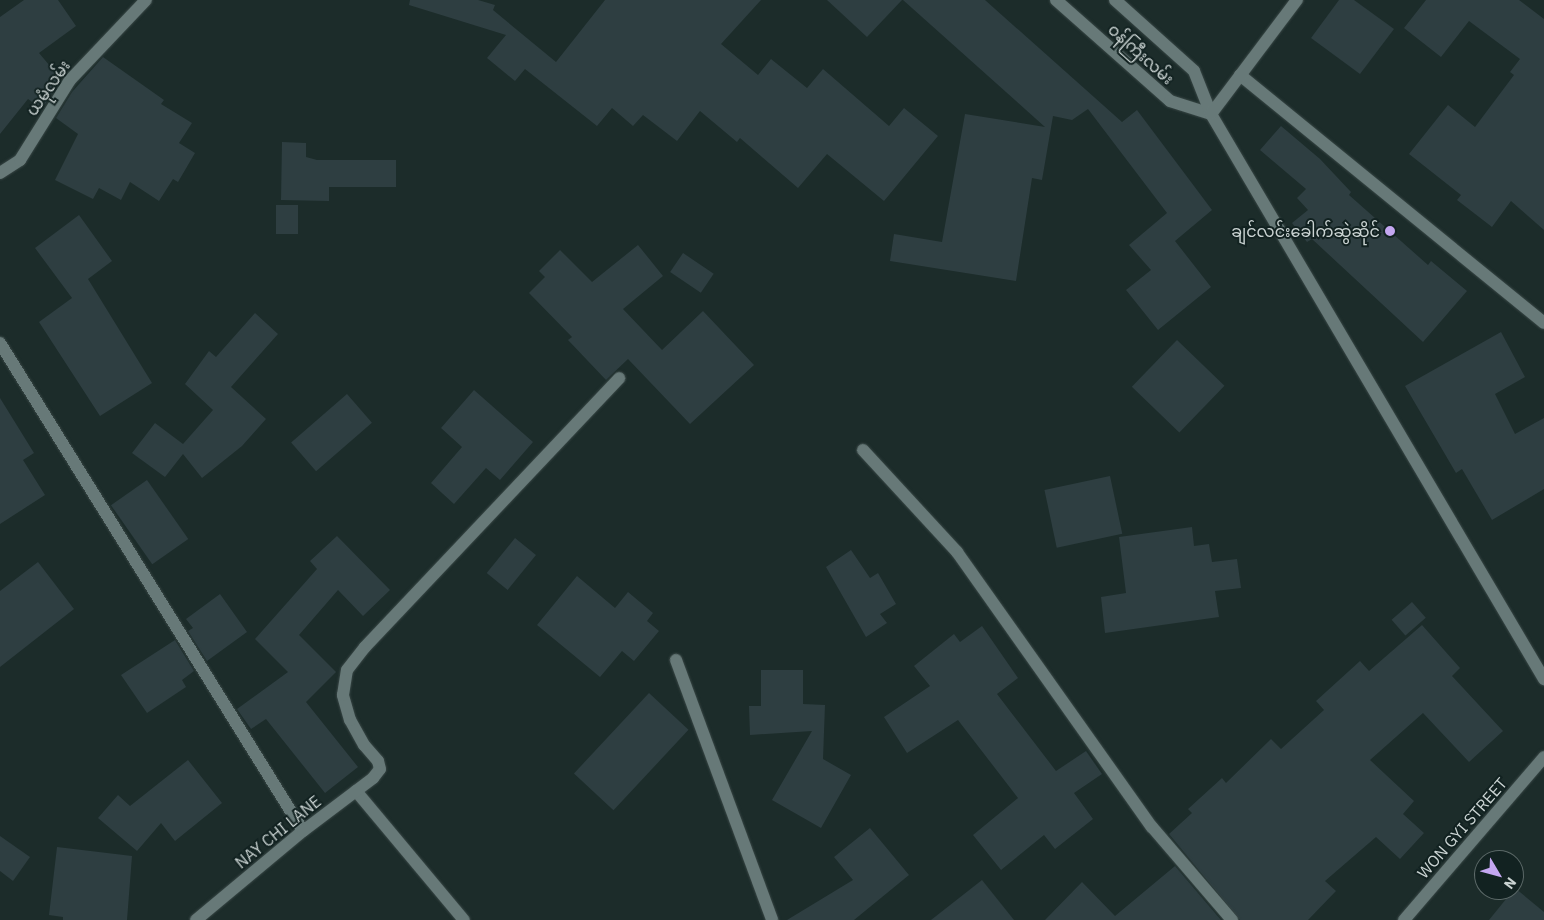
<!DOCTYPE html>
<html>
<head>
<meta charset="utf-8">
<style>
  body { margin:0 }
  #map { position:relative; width:1544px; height:920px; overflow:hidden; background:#1c2c2a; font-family:"IBM Plex Sans","Noto Sans Myanmar",sans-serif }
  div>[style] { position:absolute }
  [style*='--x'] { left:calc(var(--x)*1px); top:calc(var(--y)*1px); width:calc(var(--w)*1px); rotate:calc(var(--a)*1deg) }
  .building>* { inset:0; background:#2e3e41; transform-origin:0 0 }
  .roads { filter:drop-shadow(0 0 1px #384645) drop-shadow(0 0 1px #384645) }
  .minor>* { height:12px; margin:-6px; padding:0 6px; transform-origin:6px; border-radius:6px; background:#677978 }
  .dots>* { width:14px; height:14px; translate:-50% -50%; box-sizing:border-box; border:2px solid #122221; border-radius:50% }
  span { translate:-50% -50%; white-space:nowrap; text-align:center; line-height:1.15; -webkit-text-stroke:4px #122221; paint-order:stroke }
  .street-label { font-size:16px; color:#cbd4d3 }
  .poi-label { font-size:16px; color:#cbd4d3 }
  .right { translate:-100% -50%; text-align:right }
  .north { position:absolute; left:1474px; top:850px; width:50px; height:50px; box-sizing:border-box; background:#122221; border:1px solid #5c6968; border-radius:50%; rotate:127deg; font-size:14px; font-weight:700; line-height:20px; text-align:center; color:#cbd4d3 }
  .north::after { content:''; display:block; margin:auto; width:18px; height:22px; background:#c4a7f1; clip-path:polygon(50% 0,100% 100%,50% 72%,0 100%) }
</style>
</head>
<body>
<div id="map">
  <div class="building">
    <i style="clip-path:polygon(24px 0,58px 0,76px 26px,39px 53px,61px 79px,42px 109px,28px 99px,0 134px,0 17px)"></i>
    <i style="clip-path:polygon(410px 0,478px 0,495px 5px,493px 10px,556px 62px,605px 0,761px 0,721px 44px,758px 75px,771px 59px,807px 88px,823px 69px,889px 126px,904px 108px,938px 136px,884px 201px,827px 154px,798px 188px,740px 138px,737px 142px,700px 111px,677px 141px,643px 115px,633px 126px,612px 108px,597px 126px,525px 69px,515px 81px,487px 58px,506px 35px,409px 5px)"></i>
    <i style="clip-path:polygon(827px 0,902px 0,867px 37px)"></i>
    <i style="clip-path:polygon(903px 0,985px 0,1122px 122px,1137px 110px,1212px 210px,1175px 241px,1211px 287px,1158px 330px,1126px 290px,1151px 270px,1129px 245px,1167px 213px,1088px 109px,1072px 120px,1053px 116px,1042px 180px,1032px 178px,1016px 281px,890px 261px,894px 234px,942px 242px,965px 114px,1045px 127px)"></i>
    <i style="clip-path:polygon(1339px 0,1354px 0,1394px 29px,1360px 74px,1311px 38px)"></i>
    <i style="clip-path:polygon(1426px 0,1519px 0,1544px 19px,1544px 230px,1511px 201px,1492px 227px,1457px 200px,1461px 195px,1409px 154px,1448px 105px,1475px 127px,1514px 75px,1510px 72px,1520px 59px,1469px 21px,1441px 57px,1404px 28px)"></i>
    <i style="clip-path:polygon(103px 57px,164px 100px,161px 104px,192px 123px,179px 143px,195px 153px,178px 182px,173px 179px,159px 201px,130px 182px,121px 200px,99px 188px,93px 199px,55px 180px,78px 134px,56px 118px,72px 92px)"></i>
    <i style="clip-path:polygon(1281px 126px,1320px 159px,1351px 192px,1349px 195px,1428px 265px,1431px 261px,1467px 291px,1423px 342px,1312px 239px,1307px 242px,1292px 223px,1308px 210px,1297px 198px,1306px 189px,1260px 150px)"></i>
    <i style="clip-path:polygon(282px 142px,306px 143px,306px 157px,317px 160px,396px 160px,396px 187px,329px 187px,329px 201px,281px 200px)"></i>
    <i style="left:276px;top:205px;width:22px;height:29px"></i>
    <i style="clip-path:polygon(79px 215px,112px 261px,88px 279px,152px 383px,100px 416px,39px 322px,72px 298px,35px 248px)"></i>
    <i style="clip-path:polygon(638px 245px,663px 276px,623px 309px,662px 350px,703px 311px,754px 365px,690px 424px,628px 359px,606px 380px,568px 340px,572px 337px,529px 293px,545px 277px,539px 271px,560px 250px,592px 282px)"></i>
    <i style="left:683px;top:253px;width:37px;height:23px;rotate:34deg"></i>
    <i style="clip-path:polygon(255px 313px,278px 334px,231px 387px,266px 419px,242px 446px,202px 478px,183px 454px,165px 477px,132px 453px,155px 423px,183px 444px,213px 410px,185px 384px,209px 351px,216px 357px)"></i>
    <i style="clip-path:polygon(1501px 332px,1525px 377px,1495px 394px,1515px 434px,1544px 418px,1544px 489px,1492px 520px,1462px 469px,1456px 473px,1405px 386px)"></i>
    <i style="left:1177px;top:340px;width:66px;height:65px;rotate:44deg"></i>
    <i style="clip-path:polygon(474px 390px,533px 442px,500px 480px,486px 468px,454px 504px,431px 483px,462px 447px,441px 428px)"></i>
    <i style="left:347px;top:394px;width:38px;height:74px;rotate:49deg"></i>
    <i style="clip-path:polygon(0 398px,34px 453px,23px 460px,45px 495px,0 524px)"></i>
    <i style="left:1110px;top:476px;width:59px;height:67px;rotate:78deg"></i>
    <i style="left:147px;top:480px;width:72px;height:44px;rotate:55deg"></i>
    <i style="clip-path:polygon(1192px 527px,1194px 546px,1209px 544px,1212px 562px,1237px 559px,1241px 588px,1215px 591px,1219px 617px,1105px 633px,1101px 597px,1126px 593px,1119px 537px)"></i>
    <i style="clip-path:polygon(337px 536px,390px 590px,363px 616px,338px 590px,299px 635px,336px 672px,306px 702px,358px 767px,325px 793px,266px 719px,251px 729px,237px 709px,288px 672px,255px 639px,317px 569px,310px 561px)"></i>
    <i style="left:515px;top:538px;width:27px;height:45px;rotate:39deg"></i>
    <i style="clip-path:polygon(851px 550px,870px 578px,878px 573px,896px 604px,880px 614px,887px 623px,866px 637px,826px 567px)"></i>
    <i style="clip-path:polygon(38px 562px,74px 609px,0 667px,0 591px)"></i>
    <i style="clip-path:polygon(577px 576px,615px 608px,628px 592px,653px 613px,647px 621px,659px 631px,634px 661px,622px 651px,600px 677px,537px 625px)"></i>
    <i style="clip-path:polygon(220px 594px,247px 632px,207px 661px,188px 631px,193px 628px,186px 619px)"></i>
    <i style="left:1412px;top:602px;width:21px;height:27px;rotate:49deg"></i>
    <i style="clip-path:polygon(1422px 625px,1460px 668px,1452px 676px,1503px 731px,1469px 762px,1423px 713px,1370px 760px,1414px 801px,1403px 814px,1424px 833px,1400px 859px,1376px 837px,1325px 881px,1336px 891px,1308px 920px,1240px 920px,1169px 834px,1192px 813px,1188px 809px,1222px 778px,1226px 783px,1271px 739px,1281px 749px,1324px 710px,1316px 701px,1360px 661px,1369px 671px)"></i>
    <i style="clip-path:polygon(982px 626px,1018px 678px,997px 694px,1056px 771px,1086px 751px,1102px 774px,1074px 793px,1093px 819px,1055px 849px,1044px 835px,1001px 870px,973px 835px,1018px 798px,961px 724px,958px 720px,907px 753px,884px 717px,930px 686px,914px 666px,954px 634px,960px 642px)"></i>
    <i style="clip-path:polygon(175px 640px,194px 671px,182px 680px,186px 687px,147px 713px,121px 675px)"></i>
    <i style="clip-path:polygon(761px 670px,803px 670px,803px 704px,825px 705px,823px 759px,851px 775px,821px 828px,772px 800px,812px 731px,750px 735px,749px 706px,761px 706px)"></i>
    <i style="left:649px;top:693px;width:54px;height:110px;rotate:43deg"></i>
    <i style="clip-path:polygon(188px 760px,222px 803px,175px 841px,161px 823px,137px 851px,98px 818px,118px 795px,130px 806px)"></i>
    <i style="clip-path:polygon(870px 828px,909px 875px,854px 920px,787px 920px,853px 880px,834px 857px)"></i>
    <i style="clip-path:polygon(0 836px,30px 857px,13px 881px,0 871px)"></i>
    <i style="clip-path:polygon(57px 847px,132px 856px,127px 920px,63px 920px,63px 917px,49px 915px)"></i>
    <i style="clip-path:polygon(1175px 866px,1221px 920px,1045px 920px,1082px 882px,1115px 916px)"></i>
    <i style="clip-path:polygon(982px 880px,1014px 920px,931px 920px)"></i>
    <i style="clip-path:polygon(1515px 888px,1544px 912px,1544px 920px,1489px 920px)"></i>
  </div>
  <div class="roads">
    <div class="minor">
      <i style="--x:1056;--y:0;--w:152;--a:41.5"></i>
      <i style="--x:1170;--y:101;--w:43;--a:17.6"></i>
      <i style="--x:1115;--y:0;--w:106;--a:41.9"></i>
      <i style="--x:1194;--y:71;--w:46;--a:68.4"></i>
      <i style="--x:1211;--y:114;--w:656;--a:59.49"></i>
      <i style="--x:1240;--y:75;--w:392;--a:39.2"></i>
      <i style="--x:1211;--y:114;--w:143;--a:-53"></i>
      <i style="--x:0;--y:173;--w:24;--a:-33"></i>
      <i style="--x:20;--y:160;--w:94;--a:-58"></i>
      <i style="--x:70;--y:80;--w:110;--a:-46.5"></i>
      <i style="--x:0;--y:343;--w:574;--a:58.16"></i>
      <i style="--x:863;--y:450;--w:139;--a:47.3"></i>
      <i style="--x:957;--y:552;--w:337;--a:54.7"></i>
      <i style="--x:1152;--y:827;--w:123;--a:49.3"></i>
      <i style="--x:676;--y:660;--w:277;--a:69.7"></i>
      <i style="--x:356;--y:791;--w:168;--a:50.1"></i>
      <i style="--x:196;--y:920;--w:139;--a:-39.8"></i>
      <i style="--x:303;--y:831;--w:88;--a:-37.1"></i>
      <i style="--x:373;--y:778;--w:11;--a:-52"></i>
      <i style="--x:380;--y:769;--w:8;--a:-104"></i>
      <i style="--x:378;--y:761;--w:21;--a:-131"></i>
      <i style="--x:364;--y:745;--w:29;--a:-119"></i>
      <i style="--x:350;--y:720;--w:26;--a:-106"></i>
      <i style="--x:343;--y:695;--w:25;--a:-81"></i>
      <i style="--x:347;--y:670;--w:29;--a:-52"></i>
      <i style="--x:365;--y:647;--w:370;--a:-46.6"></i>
      <i style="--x:1404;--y:920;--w:215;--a:-49.3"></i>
    </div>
  </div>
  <div class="dots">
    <i style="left:1390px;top:231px;background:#c4a7f1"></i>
  </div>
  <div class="street-label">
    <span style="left:1141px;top:54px;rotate:42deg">ဝန်ကြီးလမ်း</span>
    <span style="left:48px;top:88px;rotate:-55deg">ယမုံလမ်း</span>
    <span style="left:1462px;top:828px;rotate:-49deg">WON GYI STREET</span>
    <span style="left:278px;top:832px;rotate:-39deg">NAY CHI LANE</span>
  </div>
  <div class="poi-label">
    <span class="right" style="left:1380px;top:231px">ချင်လင်းခေါက်ဆွဲဆိုင်</span>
  </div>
  <div class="north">N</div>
</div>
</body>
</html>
